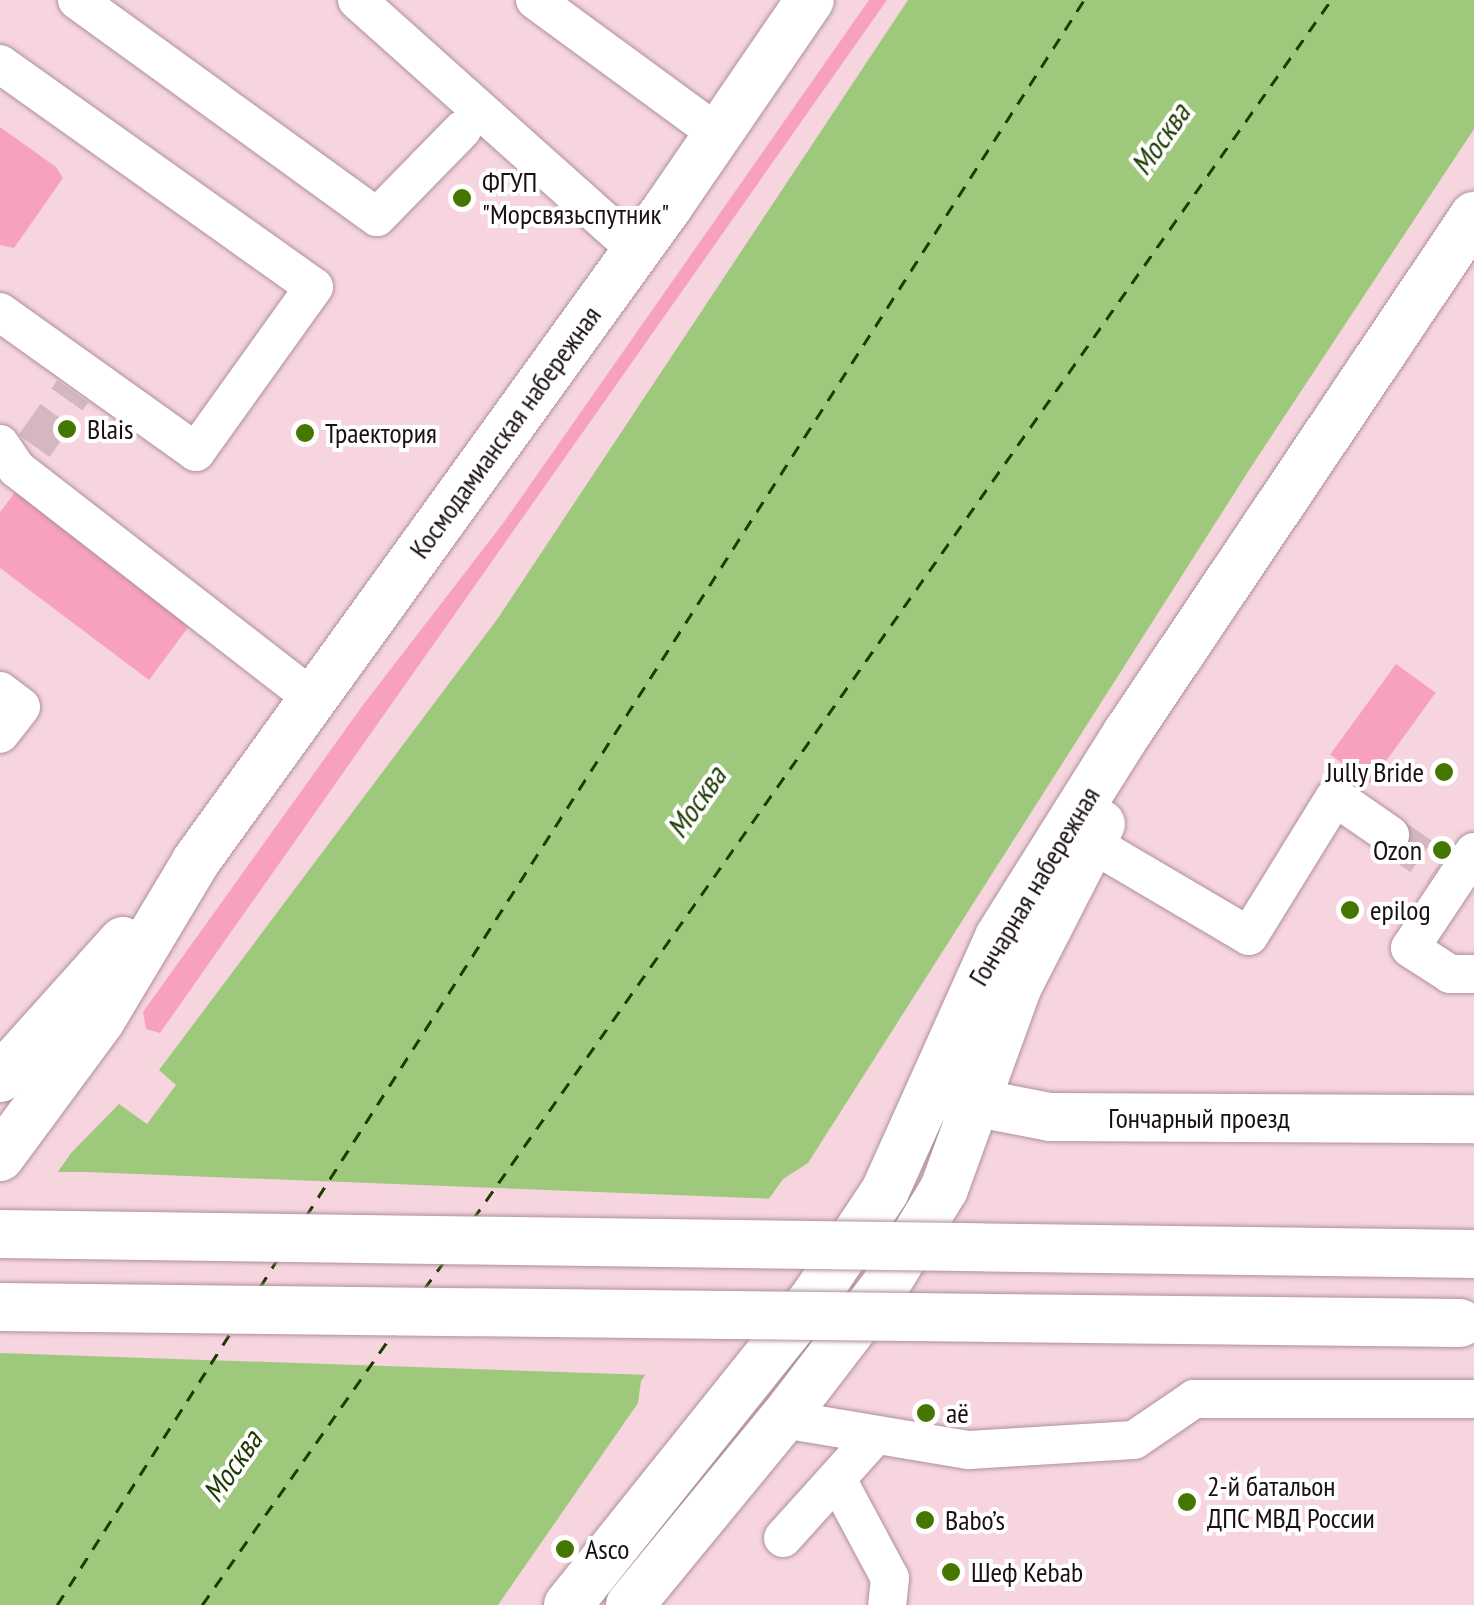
<!DOCTYPE html>
<html>
<head>
<meta charset="utf-8">
<style>
  body { margin:0 }
  #map { position:relative; width:1474px; height:1605px; overflow:hidden; background:#f6d5df; font-family:"PT Sans Narrow",sans-serif }
  div>[style] { position:absolute }
  [style*='--x'] { left:calc(var(--x)*1px); top:calc(var(--y)*1px); width:calc(var(--w)*1px); rotate:calc(var(--a)*1deg) }
  .green>* { inset:0; background:#f8a1bf; transform-origin:0 0 }
  .water>* { inset:0; background:#9ec87c }
  .pier>* { inset:0; background:#f6d5df }
  .ferry>* { height:2.5px; margin-top:-1.25px; transform-origin:0; background:repeating-linear-gradient(90deg,#203a02 0 12px,transparent 0 22px) }
  .minor-tunnel>* { height:38px; margin-top:-19px; transform-origin:0; background:repeating-linear-gradient(90deg,#d5b7c0 0 38px,transparent 0 57px) }
  .roads { filter:drop-shadow(0 0 2px #af909a) drop-shadow(0 0 2px #af909a) }
  .minor>* { height:38px; margin:-19px; padding:0 19px; transform-origin:19px; border-radius:19px; background:#fff }
  .major>* { height:48px; margin:-24px; padding:0 24px; transform-origin:24px; border-radius:24px; background:#fff }
  .bridges { filter:drop-shadow(0 0 2px #af909a) drop-shadow(0 0 2px #af909a) }
  .major-bridge>* { height:48px; margin:-24px; padding:0 24px; transform-origin:24px; border-radius:24px; background:#fff }
  .dots>* { width:28px; height:28px; translate:-50% -50%; box-sizing:border-box; border:5px solid #fff; border-radius:50% }
  span { translate:-50% -50%; white-space:nowrap; text-align:center; line-height:1.15; -webkit-text-stroke:8px #fff; paint-order:stroke }
  .poi-label { font-size:28px; color:#1a0f13 }
  .left { translate:0 -50%; text-align:left }
  .right { translate:-100% -50%; text-align:right }
  .street-label { font-size:28px; color:#1a0f13 }
  .water-label { font-size:30px; color:#203a02; font-style:italic }
</style>
</head>
<body>
<div id="map">
  <div class="green">
    <i style="clip-path:polygon(869px 0,887px 0,160px 1033px,146px 1029px,143px 1012px,363px 705px,504px 522px)"></i>
    <i style="clip-path:polygon(0 127px,56px 167px,63px 178px,14px 248px,0 245px)"></i>
    <i style="clip-path:polygon(20px 486px,198px 614px,149px 680px,0 568px,0 512px)"></i>
    <i style="left:1396px;top:664px;width:49px;height:112px;rotate:36deg"></i>
  </div>
  <div class="water">
    <i style="clip-path:polygon(908px 0,1474px 0,1474px 129px,1251px 467px,808px 1163px,783px 1179px,641px 1381px,638px 1403px,498px 1605px,0 1605px,0 1255px,71px 1153px,119px 1104px,147px 1124px,176px 1085px,159px 1070px,498px 618px)"></i>
  </div>
  <div class="pier">
    <i style="clip-path:polygon(51px 1172px,87px 1172px,775px 1199px,651px 1375px,0 1353px,0 1246px)"></i>
  </div>
  <div class="ferry">
    <i style="--x:306;--y:1216;--w:1444;--a:-57.39"></i>
    <i style="--x:473;--y:1219;--w:1491;--a:-54.86"></i>
    <i style="--x:260;--y:1287;--w:32;--a:-58"></i>
    <i style="--x:424;--y:1289;--w:32;--a:-54"></i>
    <i style="--x:57;--y:1605;--w:324;--a:-57.5"></i>
    <i style="--x:202;--y:1605;--w:334;--a:-54.9"></i>
  </div>
  <div class="minor-tunnel">
    <i style="--x:34;--y:446;--w:67;--a:-54.7"></i>
    <i style="--x:1390;--y:835;--w:58;--a:34.5"></i>
  </div>
  <div class="roads">
    <div class="minor">
      <i style="--x:77;--y:0;--w:370;--a:35.9"></i>
      <i style="--x:377;--y:217;--w:122;--a:-45.7"></i>
      <i style="--x:357;--y:0;--w:375;--a:41.8"></i>
      <i style="--x:535;--y:0;--w:227;--a:36.2"></i>
      <i style="--x:0;--y:64;--w:385;--a:35.4"></i>
      <i style="--x:314;--y:287;--w:203;--a:125.6"></i>
      <i style="--x:196;--y:452;--w:241;--a:-144.5"></i>
      <i style="--x:0;--y:444;--w:30;--a:56"></i>
      <i style="--x:17;--y:469;--w:375;--a:37.8"></i>
      <i style="--x:0;--y:691;--w:26;--a:37"></i>
      <i style="--x:21;--y:707;--w:34;--a:128"></i>
      <i style="--x:1091;--y:843;--w:183;--a:30.5"></i>
      <i style="--x:1249;--y:936;--w:163;--a:-58.3"></i>
      <i style="--x:1335;--y:797;--w:67;--a:34.6"></i>
      <i style="--x:1474;--y:852;--w:115;--a:123.7"></i>
      <i style="--x:1410;--y:948;--w:48;--a:33"></i>
      <i style="--x:1450;--y:974;--w:24;--a:0"></i>
      <i style="--x:783;--y:1419;--w:189;--a:9.5"></i>
      <i style="--x:969;--y:1450;--w:165;--a:-3.5"></i>
      <i style="--x:1134;--y:1440;--w:73;--a:-34.3"></i>
      <i style="--x:1194;--y:1399;--w:280;--a:0"></i>
      <i style="--x:838;--y:1481;--w:110;--a:61.8"></i>
      <i style="--x:890;--y:1578;--w:27;--a:96"></i>
      <i style="--x:783;--y:1538;--w:136;--a:-48"></i>
    </div>
    <div class="major">
      <i style="--x:0;--y:1078;--w:184;--a:-48.1"></i>
      <i style="--x:946;--y:1097;--w:106;--a:10.9"></i>
      <i style="--x:1050;--y:1117;--w:424;--a:0.3"></i>
      <i style="--x:0;--y:1157;--w:170;--a:-53.6"></i>
      <i style="--x:101;--y:1020;--w:185;--a:-59.1"></i>
      <i style="--x:196;--y:861;--w:807;--a:-54.18"></i>
      <i style="--x:668;--y:207;--w:251;--a:-55.6"></i>
      <i style="--x:568;--y:1605;--w:393;--a:-51.3"></i>
      <i style="--x:814;--y:1298;--w:128;--a:-56.4"></i>
      <i style="--x:885;--y:1191;--w:278;--a:-65.8"></i>
      <i style="--x:999;--y:937;--w:241;--a:-57.9"></i>
      <i style="--x:1127;--y:733;--w:623;--a:-56.13"></i>
      <i style="--x:630;--y:1605;--w:241;--a:-50.6"></i>
      <i style="--x:783;--y:1419;--w:168;--a:-52.5"></i>
      <i style="--x:885;--y:1286;--w:114;--a:-58.7"></i>
      <i style="--x:944;--y:1189;--w:216;--a:-70"></i>
      <i style="--x:1018;--y:986;--w:182;--a:-62.9"></i>
    </div>
  </div>
  <div class="bridges">
    <div class="major-bridge">
      <i style="--x:0;--y:1234;--w:1474;--a:0.78"></i>
      <i style="--x:0;--y:1307;--w:1460;--a:0.63"></i>
    </div>
  </div>
  <div class="dots">
    <i style="left:462px;top:198px;background:#457700"></i>
    <i style="left:67px;top:429px;background:#457700"></i>
    <i style="left:305px;top:433px;background:#457700"></i>
    <i style="left:1444px;top:772px;background:#457700"></i>
    <i style="left:1442px;top:850px;background:#457700"></i>
    <i style="left:1350px;top:910px;background:#457700"></i>
    <i style="left:926px;top:1413px;background:#457700"></i>
    <i style="left:1187px;top:1502px;background:#457700"></i>
    <i style="left:925px;top:1520px;background:#457700"></i>
    <i style="left:565px;top:1549px;background:#457700"></i>
    <i style="left:951px;top:1572px;background:#457700"></i>
  </div>
  <div class="poi-label">
    <span class="left" style="left:482px;top:198px">ФГУП<br>"Морсвязьспутник"</span>
    <span class="left" style="left:87px;top:429px">Blais</span>
    <span class="left" style="left:325px;top:433px">Траектория</span>
    <span class="right" style="left:1424px;top:772px">Jully Bride</span>
    <span class="right" style="left:1422px;top:850px">Ozon</span>
    <span class="left" style="left:1370px;top:910px">epilog</span>
    <span class="left" style="left:946px;top:1413px">аё</span>
    <span class="left" style="left:1207px;top:1502px">2-й батальон<br>ДПС МВД России</span>
    <span class="left" style="left:945px;top:1520px">Babo’s</span>
    <span class="left" style="left:585px;top:1549px">Asco</span>
    <span class="left" style="left:971px;top:1572px">Шеф Kebab</span>
  </div>
  <div class="street-label">
    <span style="left:505px;top:432px;rotate:-54deg">Космодамианская набережная</span>
    <span style="left:1034px;top:886px;rotate:-59deg">Гончарная набережная</span>
    <span style="left:1199px;top:1118px">Гончарный проезд</span>
  </div>
  <div class="water-label">
    <span style="left:1160px;top:139px;rotate:-55deg">Москва</span>
    <span style="left:696px;top:802px;rotate:-55deg">Москва</span>
    <span style="left:232px;top:1466px;rotate:-55deg">Москва</span>
  </div>
</div>
</body>
</html>
